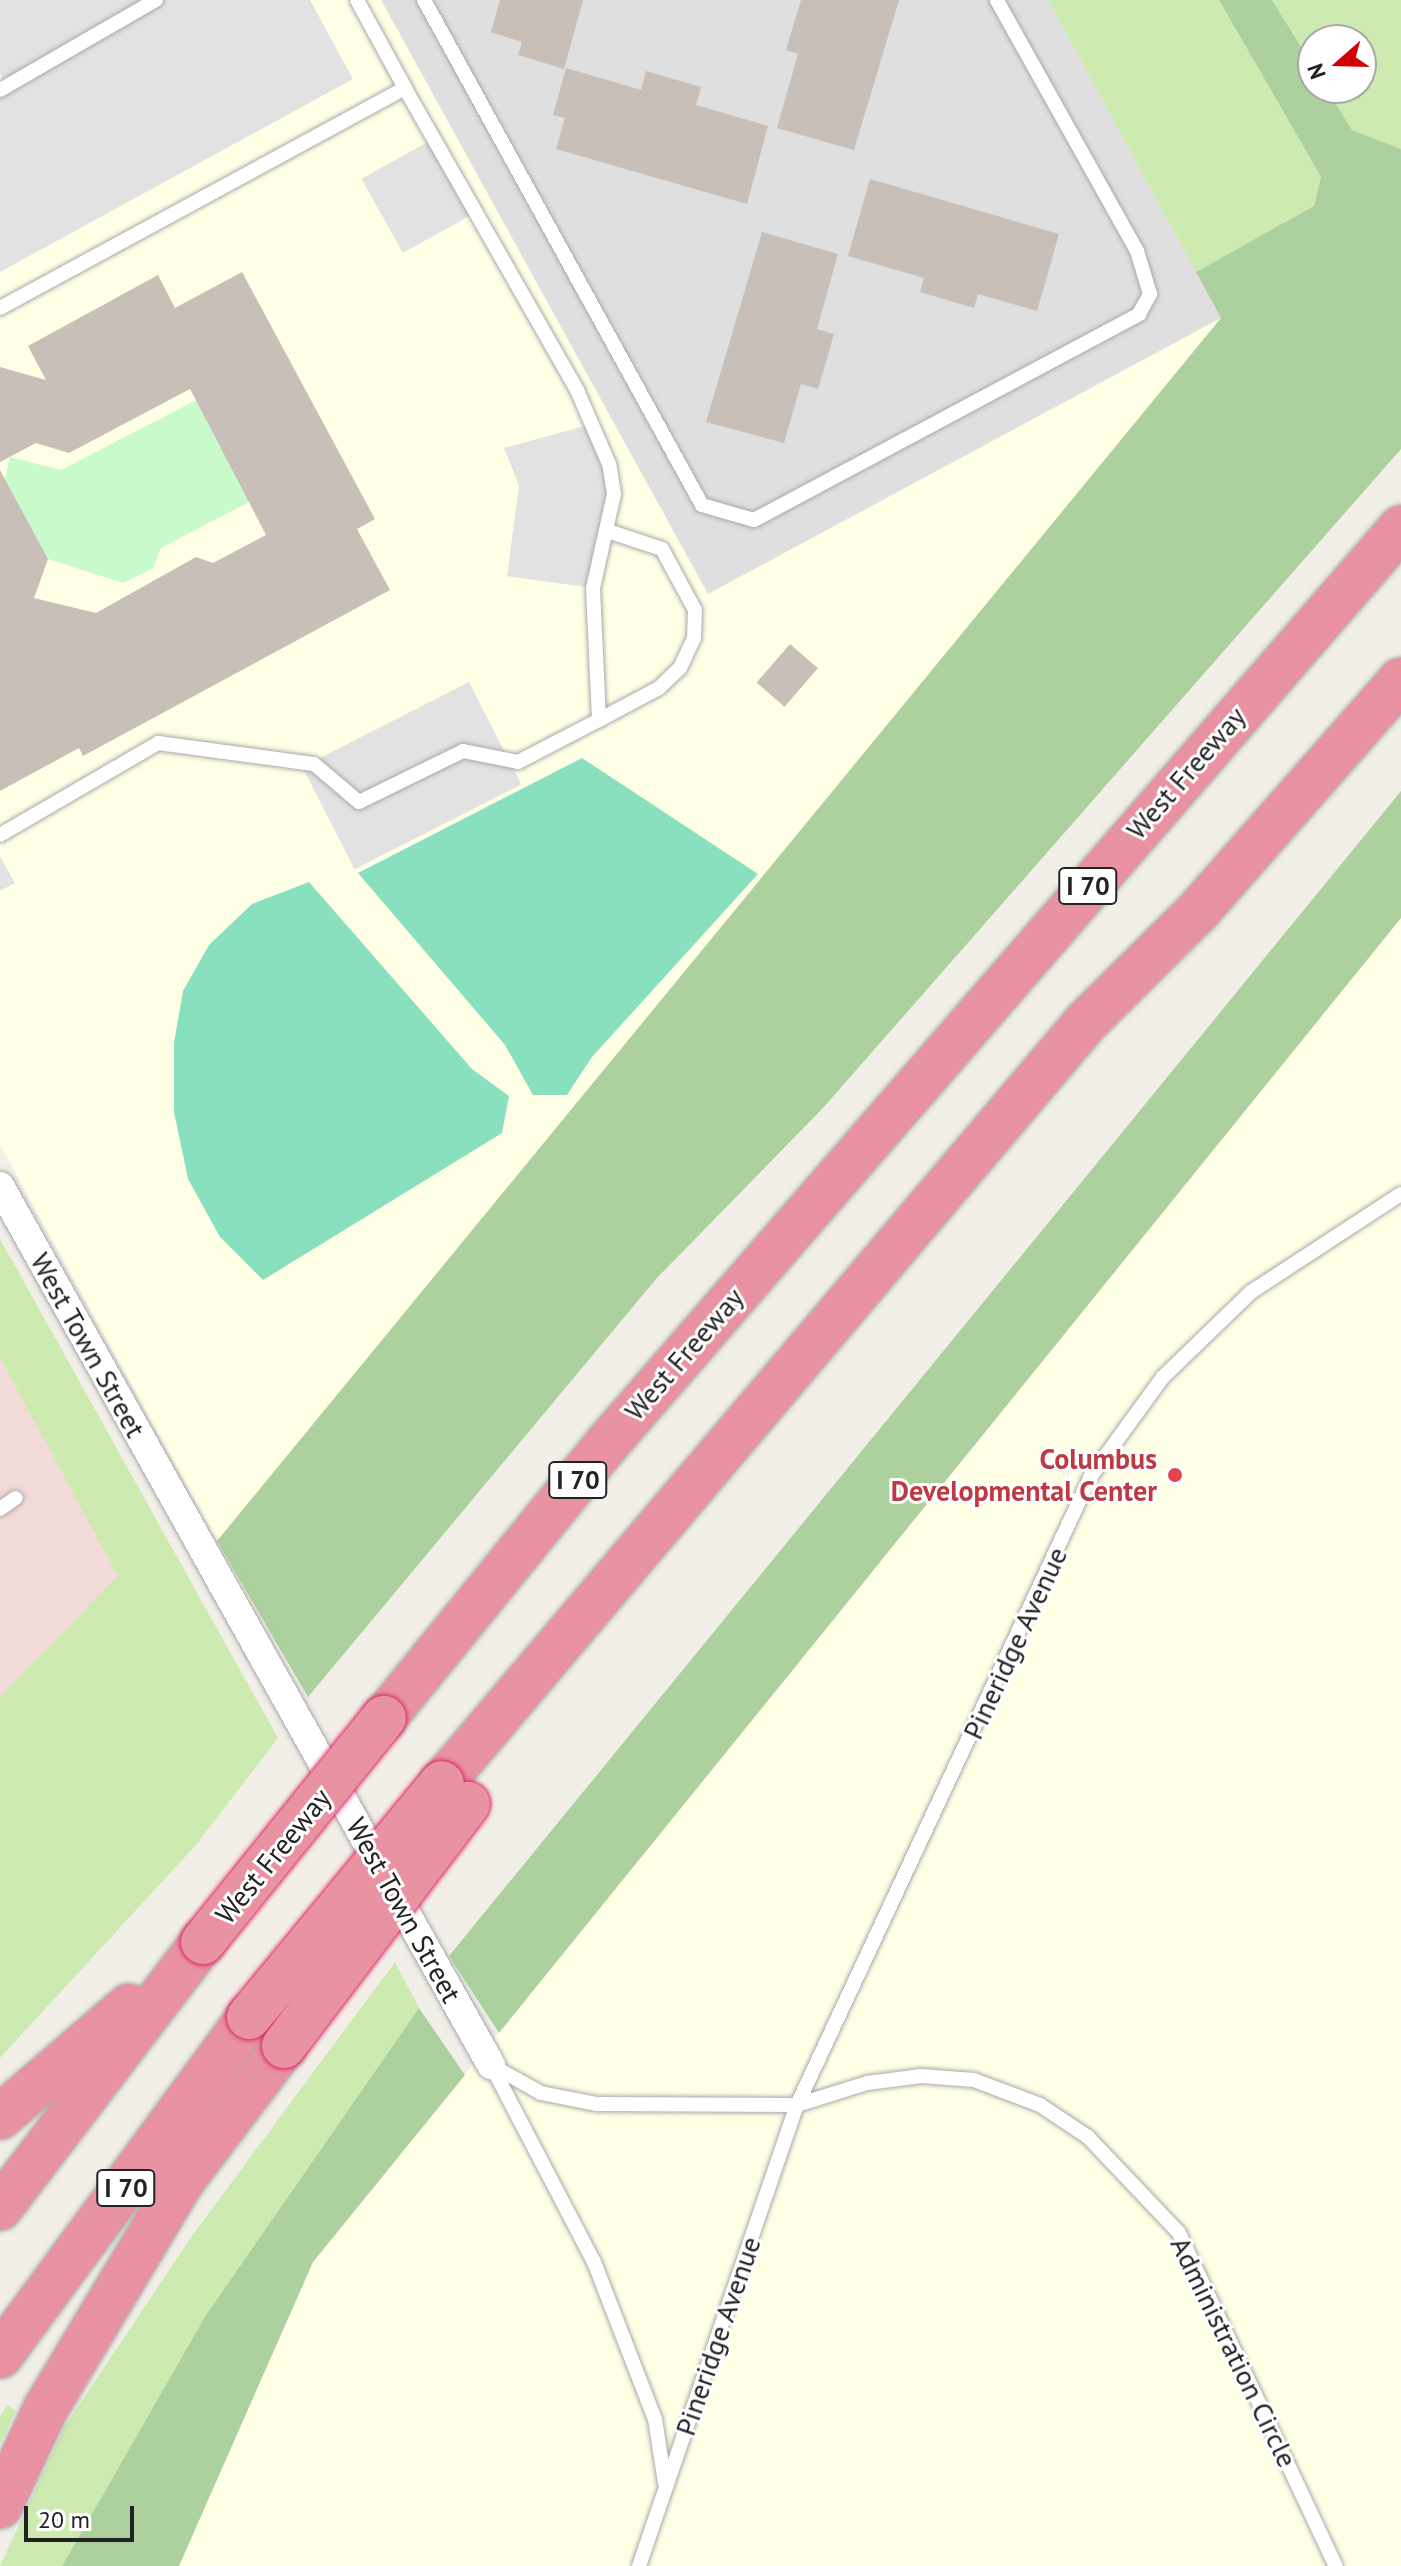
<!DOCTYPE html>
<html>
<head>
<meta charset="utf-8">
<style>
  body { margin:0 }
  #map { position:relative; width:1401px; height:2566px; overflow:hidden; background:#f2efe9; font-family:"PT Sans",sans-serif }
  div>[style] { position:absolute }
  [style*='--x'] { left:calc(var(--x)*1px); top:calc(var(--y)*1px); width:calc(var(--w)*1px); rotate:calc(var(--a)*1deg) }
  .residential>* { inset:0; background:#e0dfdf }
  .commercial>* { inset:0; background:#f2dad9 }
  .education>* { inset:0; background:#ffffe5 }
  .grass>* { inset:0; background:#cdebb0 }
  .forest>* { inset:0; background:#add19e }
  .park>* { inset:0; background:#c8facc }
  .pitch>* { inset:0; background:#88e0be }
  .parking>* { inset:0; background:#e2e2e2; transform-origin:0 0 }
  .building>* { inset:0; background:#c7bfb8; transform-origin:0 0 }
  .roads { filter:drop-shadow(0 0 2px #a9a9a9) drop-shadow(0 0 2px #a9a9a9) }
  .service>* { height:14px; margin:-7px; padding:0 7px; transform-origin:7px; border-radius:7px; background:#fff }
  .minor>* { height:28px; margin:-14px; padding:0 14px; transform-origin:14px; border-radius:14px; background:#fff }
  .motorway>* { height:44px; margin:-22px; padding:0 22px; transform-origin:22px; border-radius:22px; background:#e892a2 }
  .bridges { filter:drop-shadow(0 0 2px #dc2a67) drop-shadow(0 0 2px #dc2a67) }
  .motorway-bridge>* { height:44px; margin:-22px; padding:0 22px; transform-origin:22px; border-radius:22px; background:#e892a2 }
  .dots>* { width:22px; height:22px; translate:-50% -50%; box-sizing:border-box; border:4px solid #fff; border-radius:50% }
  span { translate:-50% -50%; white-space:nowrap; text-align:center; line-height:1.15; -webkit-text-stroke:6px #fff; paint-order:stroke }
  .shield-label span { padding:2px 6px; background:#fff; border:2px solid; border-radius:6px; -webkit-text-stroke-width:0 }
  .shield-label { font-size:26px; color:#222; font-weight:700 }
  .street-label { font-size:28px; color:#222 }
  .health-label { font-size:28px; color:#be3a42; font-weight:700 }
  .right { translate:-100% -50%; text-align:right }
  .north { position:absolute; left:1297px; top:24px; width:80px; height:80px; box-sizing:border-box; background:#fff; border:2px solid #a7a7a7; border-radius:50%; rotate:250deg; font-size:22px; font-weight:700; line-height:32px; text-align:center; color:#222 }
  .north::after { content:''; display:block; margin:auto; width:28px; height:36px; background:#d40000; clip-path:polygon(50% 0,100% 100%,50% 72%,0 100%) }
  .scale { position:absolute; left:24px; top:2506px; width:110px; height:36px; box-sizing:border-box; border:4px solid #222; border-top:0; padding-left:10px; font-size:24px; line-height:28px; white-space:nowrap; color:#222; -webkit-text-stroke:6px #fff; paint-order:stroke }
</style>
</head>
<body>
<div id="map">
  <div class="residential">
    <i style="clip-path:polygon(381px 0,1048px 0,1221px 318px,708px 595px)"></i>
  </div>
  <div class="commercial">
    <i style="clip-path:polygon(0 1358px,119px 1576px,0 1697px)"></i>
  </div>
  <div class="education">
    <i style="clip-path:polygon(0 0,381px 0,708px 594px,1221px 318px,217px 1541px,0 1145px)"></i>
    <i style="clip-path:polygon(1401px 918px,1401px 2566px,179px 2566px,313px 2262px)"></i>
  </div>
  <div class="grass">
    <i style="clip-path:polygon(1048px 0,1219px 0,1321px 177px,1314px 206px,1196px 272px)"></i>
    <i style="clip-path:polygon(1272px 0,1401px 0,1401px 149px,1352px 130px,1326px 88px,1361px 88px,1361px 40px,1313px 40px,1313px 66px)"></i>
    <i style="clip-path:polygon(0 1239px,278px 1738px,196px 1845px,0 2058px,0 1697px,118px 1576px,0 1358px)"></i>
    <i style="clip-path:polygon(395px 1962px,419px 2008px,206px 2315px,62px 2566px,0 2566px,65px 2426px,194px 2233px)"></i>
    <i style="clip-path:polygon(8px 2405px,16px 2411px,0 2444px,0 2416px)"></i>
  </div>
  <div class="forest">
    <i style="clip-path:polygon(1219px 0,1272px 0,1313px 66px,1313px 88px,1326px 88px,1352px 130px,1401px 149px,1401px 449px,823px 1108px,656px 1279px,308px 1697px,217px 1541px,1221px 318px,1196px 272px,1314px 206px,1321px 177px)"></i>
    <i style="clip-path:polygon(1401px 791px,1401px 918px,499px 2033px,449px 1956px)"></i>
    <i style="clip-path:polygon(419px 2008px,465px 2075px,313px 2262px,179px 2566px,62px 2566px,206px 2315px)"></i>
  </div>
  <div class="park">
    <i style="clip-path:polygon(208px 394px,207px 422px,249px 502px,161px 548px,153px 568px,123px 583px,48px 559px,5px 479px,10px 457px,61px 470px)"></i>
  </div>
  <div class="pitch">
    <i style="clip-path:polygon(582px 758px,758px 874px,592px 1057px,567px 1095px,533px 1095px,505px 1045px,358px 873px)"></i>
    <i style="clip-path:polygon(309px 882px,472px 1069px,509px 1096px,502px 1133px,263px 1280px,220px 1237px,188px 1179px,174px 1112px,174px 1043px,183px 991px,209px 945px,252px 904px)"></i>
  </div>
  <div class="parking">
    <i style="clip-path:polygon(0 0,310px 0,353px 79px,0 272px,0 90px,7px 86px,0 74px)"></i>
    <i style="left:435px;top:138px;width:85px;height:84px;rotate:61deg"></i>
    <i style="clip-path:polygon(592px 424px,614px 494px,593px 588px,507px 576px,519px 486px,504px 448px)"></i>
    <i style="left:469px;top:682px;width:115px;height:187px;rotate:63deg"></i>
    <i style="clip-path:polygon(0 856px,15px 883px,0 891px)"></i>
  </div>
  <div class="building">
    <i style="clip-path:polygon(500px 0,583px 0,564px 69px,518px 55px,522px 42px,491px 32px)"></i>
    <i style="clip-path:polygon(801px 0,899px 0,854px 150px,777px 128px,798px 54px,786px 50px)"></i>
    <i style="clip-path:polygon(566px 68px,641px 90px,646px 71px,701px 87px,696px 105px,768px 126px,747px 204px,556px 149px,565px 118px,553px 115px)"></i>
    <i style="clip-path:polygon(870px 179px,1059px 234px,1037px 311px,978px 294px,974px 308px,920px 292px,924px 278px,848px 256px)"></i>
    <i style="clip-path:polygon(762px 232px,838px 254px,817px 329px,834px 334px,818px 389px,801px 384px,784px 443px,706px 422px)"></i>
    <i style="clip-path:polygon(242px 272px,375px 519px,357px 529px,390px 590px,83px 756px,79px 748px,0 791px,0 470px,48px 559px,34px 598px,96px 613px,196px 557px,213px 563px,266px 535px,190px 389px,69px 453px,36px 443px,0 462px,0 367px,46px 380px,28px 346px,158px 275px,175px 308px)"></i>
    <i style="left:790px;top:644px;width:37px;height:51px;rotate:41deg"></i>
  </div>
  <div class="roads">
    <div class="service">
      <i style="--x:424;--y:0;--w:576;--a:61.17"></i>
      <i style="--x:702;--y:505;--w:54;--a:16.1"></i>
      <i style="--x:754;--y:520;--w:437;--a:-28.1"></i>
      <i style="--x:1139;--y:314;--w:23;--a:-61"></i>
      <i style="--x:1150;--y:294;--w:45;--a:-106.8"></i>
      <i style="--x:1137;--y:251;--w:287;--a:-119.2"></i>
      <i style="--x:0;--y:90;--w:180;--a:-30"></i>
      <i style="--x:0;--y:308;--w:461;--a:-28.5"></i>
      <i style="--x:405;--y:88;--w:100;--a:-118.6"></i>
      <i style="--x:599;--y:720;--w:68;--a:-28.1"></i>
      <i style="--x:659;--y:688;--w:29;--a:-44"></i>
      <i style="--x:680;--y:668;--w:33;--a:-65"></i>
      <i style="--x:694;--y:638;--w:28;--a:-88"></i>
      <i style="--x:695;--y:610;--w:69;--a:-118.4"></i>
      <i style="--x:662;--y:549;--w:57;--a:-161.6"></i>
      <i style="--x:0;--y:835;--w:183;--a:-30.2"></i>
      <i style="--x:158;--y:743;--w:157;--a:7.7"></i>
      <i style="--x:314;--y:764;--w:59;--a:40.2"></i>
      <i style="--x:359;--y:802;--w:116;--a:-26.1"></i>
      <i style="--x:463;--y:751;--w:56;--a:11.3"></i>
      <i style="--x:518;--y:762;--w:91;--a:-27.4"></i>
      <i style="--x:599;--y:720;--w:132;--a:-92.6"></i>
      <i style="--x:593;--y:588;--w:96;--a:-77.4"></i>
      <i style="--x:614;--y:494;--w:30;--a:-99"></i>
      <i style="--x:609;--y:464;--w:81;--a:-113.4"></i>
      <i style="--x:577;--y:390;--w:348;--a:-119.7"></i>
      <i style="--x:0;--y:1509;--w:19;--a:-35"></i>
      <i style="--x:491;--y:2065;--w:57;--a:29.2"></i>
      <i style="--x:541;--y:2093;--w:56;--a:11.3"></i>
      <i style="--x:596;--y:2104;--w:201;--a:0.3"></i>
      <i style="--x:797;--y:2105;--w:73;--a:-17.4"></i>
      <i style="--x:867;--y:2083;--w:55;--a:-7.3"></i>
      <i style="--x:922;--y:2076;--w:52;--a:4.4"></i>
      <i style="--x:974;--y:2080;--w:71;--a:20.7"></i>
      <i style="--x:1040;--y:2105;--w:58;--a:33.7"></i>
      <i style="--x:1088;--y:2137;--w:132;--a:46.5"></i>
      <i style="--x:1179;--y:2233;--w:368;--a:64.8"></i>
      <i style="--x:491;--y:2065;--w:222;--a:62.4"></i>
      <i style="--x:594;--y:2262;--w:168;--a:68.8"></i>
      <i style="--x:655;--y:2419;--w:65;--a:81.1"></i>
      <i style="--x:639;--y:2566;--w:487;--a:-71.1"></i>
      <i style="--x:797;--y:2105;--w:694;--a:-64.95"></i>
      <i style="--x:1091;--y:1476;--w:122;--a:-54"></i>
      <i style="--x:1163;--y:1377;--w:122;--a:-44"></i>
      <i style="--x:1251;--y:1292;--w:179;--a:-33.2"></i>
    </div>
    <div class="minor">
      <i style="--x:0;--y:1186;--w:1007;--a:60.81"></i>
    </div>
    <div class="motorway">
      <i style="--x:384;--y:1718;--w:352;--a:-50.9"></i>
      <i style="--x:606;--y:1445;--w:1214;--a:-49.08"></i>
      <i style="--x:442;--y:1783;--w:997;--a:-49.76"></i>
      <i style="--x:1086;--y:1022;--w:159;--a:-44.7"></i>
      <i style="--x:1199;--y:910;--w:306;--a:-48.7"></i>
      <i style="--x:0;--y:2117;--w:170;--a:-40.7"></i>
      <i style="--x:0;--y:2208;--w:335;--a:-52.7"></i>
      <i style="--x:0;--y:2356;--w:421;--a:-53.7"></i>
      <i style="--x:0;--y:2506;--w:108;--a:-64.9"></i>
      <i style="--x:46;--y:2408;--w:265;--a:-59.1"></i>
      <i style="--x:182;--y:2181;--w:169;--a:-52.9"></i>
    </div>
  </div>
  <div class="bridges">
    <div class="motorway-bridge">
      <i style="--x:203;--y:1942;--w:288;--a:-51.1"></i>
      <i style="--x:249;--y:2017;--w:303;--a:-50.5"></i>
      <i style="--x:284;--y:2046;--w:304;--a:-52.8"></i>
    </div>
  </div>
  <div class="dots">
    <i style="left:1175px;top:1475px;background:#e0444e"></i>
  </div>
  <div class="shield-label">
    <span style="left:1088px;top:886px">I 70</span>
    <span style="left:578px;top:1480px">I 70</span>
    <span style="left:126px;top:2188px">I 70</span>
  </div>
  <div class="street-label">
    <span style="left:1186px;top:773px;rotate:-49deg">West Freeway</span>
    <span style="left:88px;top:1345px;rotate:61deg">West Town Street</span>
    <span style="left:684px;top:1354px;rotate:-49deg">West Freeway</span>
    <span style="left:1015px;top:1643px;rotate:-65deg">Pineridge Avenue</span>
    <span style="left:273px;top:1856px;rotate:-51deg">West Freeway</span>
    <span style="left:404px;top:1910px;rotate:61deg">West Town Street</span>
    <span style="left:718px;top:2336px;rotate:-71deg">Pineridge Avenue</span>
    <span style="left:1234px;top:2352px;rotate:64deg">Administration Circle</span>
  </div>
  <div class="health-label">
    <span class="right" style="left:1157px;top:1475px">Columbus<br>Developmental Center</span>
  </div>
  <div class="north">N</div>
  <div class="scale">20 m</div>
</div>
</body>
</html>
